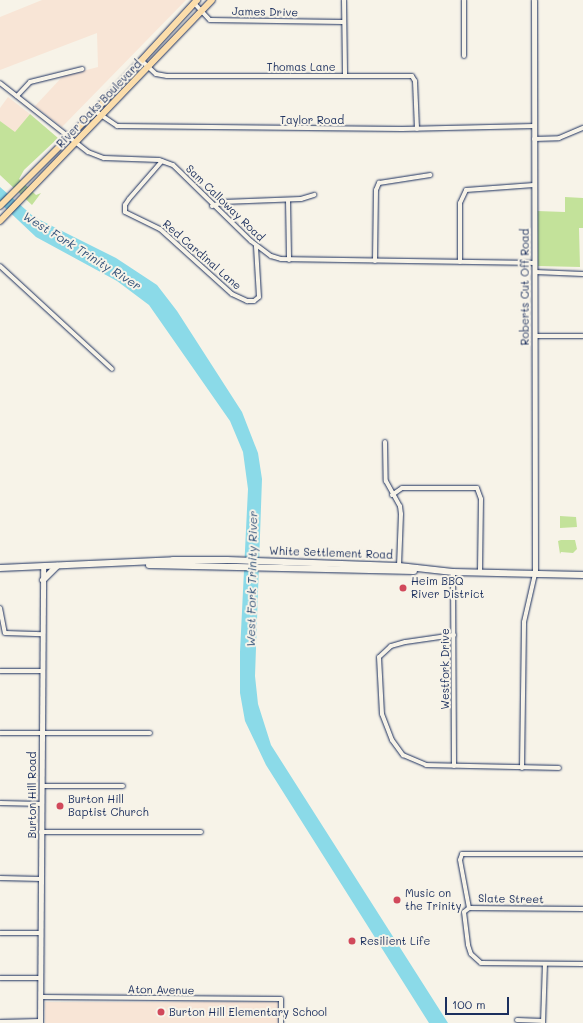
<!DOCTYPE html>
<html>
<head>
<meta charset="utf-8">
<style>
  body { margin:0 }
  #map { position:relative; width:583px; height:1023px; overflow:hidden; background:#f7f3e8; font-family:Mali,sans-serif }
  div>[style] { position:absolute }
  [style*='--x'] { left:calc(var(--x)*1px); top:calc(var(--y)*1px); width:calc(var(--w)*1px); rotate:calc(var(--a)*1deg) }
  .built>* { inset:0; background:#f8e5d6; transform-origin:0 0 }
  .green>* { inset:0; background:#c3e29a }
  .water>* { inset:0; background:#8bdae8 }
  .roads { filter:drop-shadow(0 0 1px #1b2f5e) drop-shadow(0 0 1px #1b2f5e) }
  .minor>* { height:4px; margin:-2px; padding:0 2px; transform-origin:2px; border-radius:2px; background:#f7f3e8 }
  .tertiary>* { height:5px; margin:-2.5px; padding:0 2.5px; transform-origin:2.5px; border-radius:2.5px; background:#f7f3e8 }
  .secondary>* { height:6px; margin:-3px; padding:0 3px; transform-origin:3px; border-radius:3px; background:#f7f3e8 }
  .primary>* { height:6px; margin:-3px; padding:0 3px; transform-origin:3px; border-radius:3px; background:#fbddab }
  .dots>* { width:11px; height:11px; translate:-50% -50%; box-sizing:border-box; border:2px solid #f7f3e8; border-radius:50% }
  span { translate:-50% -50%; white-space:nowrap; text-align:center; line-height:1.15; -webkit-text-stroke:4px #f7f3e8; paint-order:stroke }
  .street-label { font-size:11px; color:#1b2f5e }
  .poi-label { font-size:11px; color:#1b2f5e }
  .left { translate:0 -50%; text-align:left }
  .water-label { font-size:12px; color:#31517a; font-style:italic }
  .scale { position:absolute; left:445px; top:997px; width:64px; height:18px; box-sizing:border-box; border:2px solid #1b2f5e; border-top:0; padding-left:5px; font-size:12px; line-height:14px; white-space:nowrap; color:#1b2f5e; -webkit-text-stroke:3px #f7f3e8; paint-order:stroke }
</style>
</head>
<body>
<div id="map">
  <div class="built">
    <i style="clip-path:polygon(42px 0,186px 0,62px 127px,35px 106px,63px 76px,98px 67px,97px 33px,0 70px,0 17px)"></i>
    <i style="clip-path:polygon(8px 97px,30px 114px,15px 133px,0 121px,0 108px)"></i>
    <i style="left:45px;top:1002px;width:233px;height:21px"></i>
  </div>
  <div class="green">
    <i style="clip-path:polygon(30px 114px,58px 138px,24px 170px,19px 179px,36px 195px,41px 193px,32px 205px,0 175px,0 121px,15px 132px)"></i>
    <i style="clip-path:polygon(565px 197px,583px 198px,583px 228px,579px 228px,580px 267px,538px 266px,537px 211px,565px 212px)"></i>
    <i style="clip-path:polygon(560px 516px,576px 517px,577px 527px,560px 528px)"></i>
    <i style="clip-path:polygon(561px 540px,575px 540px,577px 549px,573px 553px,561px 552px,560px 554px,558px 541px)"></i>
  </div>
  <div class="water">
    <i style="clip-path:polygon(0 187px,34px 217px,116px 258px,157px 285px,177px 311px,242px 412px,258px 453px,262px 479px,255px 676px,258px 704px,271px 745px,448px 1023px,429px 1023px,266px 765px,245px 721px,240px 693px,240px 652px,248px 489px,243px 452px,230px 421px,149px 305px,117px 281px,36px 237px,0 203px)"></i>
  </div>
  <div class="roads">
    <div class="minor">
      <i style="--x:344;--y:0;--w:76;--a:89.2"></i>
      <i style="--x:464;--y:0;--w:56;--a:90"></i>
      <i style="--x:194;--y:3;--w:23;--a:47"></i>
      <i style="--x:210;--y:20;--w:133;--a:0.9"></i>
      <i style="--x:142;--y:61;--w:19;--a:43"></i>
      <i style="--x:156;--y:74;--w:11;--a:10"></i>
      <i style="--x:167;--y:76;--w:245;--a:0"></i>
      <i style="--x:412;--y:76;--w:6;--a:59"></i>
      <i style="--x:415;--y:81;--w:48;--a:87.6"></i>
      <i style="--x:0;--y:83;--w:112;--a:38.1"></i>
      <i style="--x:88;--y:152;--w:17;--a:21"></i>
      <i style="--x:104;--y:158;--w:55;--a:2.1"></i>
      <i style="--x:159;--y:160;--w:15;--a:20"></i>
      <i style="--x:173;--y:165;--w:109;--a:44.3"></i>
      <i style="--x:251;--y:241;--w:25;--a:37"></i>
      <i style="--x:271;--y:256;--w:10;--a:17"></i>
      <i style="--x:281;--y:259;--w:254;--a:0.9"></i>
      <i style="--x:17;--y:96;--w:19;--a:-47"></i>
      <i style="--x:30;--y:82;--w:54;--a:-14"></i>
      <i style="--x:95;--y:111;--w:27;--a:34"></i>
      <i style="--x:117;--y:126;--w:285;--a:0.6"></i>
      <i style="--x:402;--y:129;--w:132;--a:-1.3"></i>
      <i style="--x:534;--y:139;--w:25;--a:-2"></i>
      <i style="--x:559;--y:138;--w:26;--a:-23"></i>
      <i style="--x:162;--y:161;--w:50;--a:131"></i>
      <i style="--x:129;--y:199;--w:7;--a:124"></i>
      <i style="--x:125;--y:205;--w:7;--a:90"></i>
      <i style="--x:125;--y:212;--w:39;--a:26"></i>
      <i style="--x:160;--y:229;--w:97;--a:42.1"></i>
      <i style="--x:232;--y:294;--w:17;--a:25"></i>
      <i style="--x:247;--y:301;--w:7;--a:0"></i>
      <i style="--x:254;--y:301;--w:6;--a:-39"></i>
      <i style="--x:259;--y:297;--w:51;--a:-93.4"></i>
      <i style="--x:288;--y:200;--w:60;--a:89"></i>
      <i style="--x:212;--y:206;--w:12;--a:-20"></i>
      <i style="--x:223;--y:202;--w:78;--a:-2.2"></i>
      <i style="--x:301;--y:199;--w:14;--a:-17"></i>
      <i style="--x:375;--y:261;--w:71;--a:-89.2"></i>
      <i style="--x:376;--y:190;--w:8;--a:-67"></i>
      <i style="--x:379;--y:183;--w:52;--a:-8.9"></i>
      <i style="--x:460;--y:262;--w:59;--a:-90"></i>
      <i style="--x:460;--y:203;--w:14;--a:-65"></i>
      <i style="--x:466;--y:190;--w:68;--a:-4.2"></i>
      <i style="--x:0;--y:266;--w:152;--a:42.6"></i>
      <i style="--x:535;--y:272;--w:48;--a:2.4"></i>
      <i style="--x:535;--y:336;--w:48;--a:0"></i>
      <i style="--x:385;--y:442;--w:39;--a:89"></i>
      <i style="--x:386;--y:481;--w:29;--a:61"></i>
      <i style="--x:400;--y:506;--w:8;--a:83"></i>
      <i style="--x:401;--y:514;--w:52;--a:92.2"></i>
      <i style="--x:392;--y:495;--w:12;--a:-35"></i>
      <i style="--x:402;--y:488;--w:75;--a:0"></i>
      <i style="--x:477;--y:488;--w:12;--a:70"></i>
      <i style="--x:481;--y:499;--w:74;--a:90.8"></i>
      <i style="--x:453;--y:572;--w:194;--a:89.7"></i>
      <i style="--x:0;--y:608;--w:25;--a:79"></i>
      <i style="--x:5;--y:633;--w:38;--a:2"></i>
      <i style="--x:454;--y:635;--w:49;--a:171.9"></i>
      <i style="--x:405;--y:642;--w:15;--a:164"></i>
      <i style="--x:391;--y:646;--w:16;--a:137"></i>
      <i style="--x:379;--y:657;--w:57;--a:87"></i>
      <i style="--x:382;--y:714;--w:28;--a:69"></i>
      <i style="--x:392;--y:740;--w:19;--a:54"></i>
      <i style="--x:403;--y:755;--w:25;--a:23"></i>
      <i style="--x:426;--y:765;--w:133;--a:1.3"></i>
      <i style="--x:0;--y:671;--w:42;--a:0"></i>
      <i style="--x:0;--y:733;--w:150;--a:0"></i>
      <i style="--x:522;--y:768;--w:146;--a:-89.2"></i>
      <i style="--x:524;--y:622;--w:49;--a:-77.1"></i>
      <i style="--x:42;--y:786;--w:81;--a:0"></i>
      <i style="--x:0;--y:803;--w:42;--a:1.4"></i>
      <i style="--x:41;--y:832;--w:160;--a:0"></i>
      <i style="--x:583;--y:854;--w:121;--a:180"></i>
      <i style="--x:462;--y:854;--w:6;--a:108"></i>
      <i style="--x:460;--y:860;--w:49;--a:79.4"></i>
      <i style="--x:469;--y:908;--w:114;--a:0.5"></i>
      <i style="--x:0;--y:878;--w:41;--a:1.4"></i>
      <i style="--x:469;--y:908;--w:6;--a:141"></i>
      <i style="--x:464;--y:912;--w:33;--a:83"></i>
      <i style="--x:468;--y:945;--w:9;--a:72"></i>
      <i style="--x:471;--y:954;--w:13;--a:42"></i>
      <i style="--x:481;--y:963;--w:102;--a:0.6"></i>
      <i style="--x:0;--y:933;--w:41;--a:0"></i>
      <i style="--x:0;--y:978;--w:41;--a:0"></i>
      <i style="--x:41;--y:997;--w:240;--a:0.5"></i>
      <i style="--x:281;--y:999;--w:24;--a:90"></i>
      <i style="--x:517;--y:1020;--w:26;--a:2"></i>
      <i style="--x:0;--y:1022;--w:40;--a:-1.4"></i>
      <i style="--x:543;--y:1023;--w:59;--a:-88.1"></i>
    </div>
    <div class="tertiary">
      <i style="--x:534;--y:0;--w:574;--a:89.9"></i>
      <i style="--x:40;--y:1023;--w:457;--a:-89.6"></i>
    </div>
    <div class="secondary">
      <i style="--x:149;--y:565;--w:265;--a:1.3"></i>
      <i style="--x:0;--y:568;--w:173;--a:-2.6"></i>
      <i style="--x:173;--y:560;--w:54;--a:0"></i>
      <i style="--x:227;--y:560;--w:172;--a:2"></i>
      <i style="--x:399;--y:566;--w:54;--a:6.3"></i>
      <i style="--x:453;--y:572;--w:130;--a:1.3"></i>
      <i style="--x:43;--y:580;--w:20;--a:-45"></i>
    </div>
    <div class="primary">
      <i style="--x:0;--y:206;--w:134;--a:-45"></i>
      <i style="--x:95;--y:111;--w:151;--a:-47.4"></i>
      <i style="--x:0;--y:221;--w:306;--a:-46.2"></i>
    </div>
  </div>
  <div class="dots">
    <i style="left:403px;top:588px;background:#d1495b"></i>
    <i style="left:60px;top:806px;background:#d1495b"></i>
    <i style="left:397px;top:900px;background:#d1495b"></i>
    <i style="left:352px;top:941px;background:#d1495b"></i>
    <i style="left:161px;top:1012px;background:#d1495b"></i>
  </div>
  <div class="street-label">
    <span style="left:265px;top:12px;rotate:1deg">James Drive</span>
    <span style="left:301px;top:67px">Thomas Lane</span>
    <span style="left:99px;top:104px;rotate:-46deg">River Oaks Boulevard</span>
    <span style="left:312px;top:120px">Taylor Road</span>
    <span style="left:225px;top:203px;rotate:44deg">Sam Calloway Road</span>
    <span style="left:202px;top:255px;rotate:41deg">Red Cardinal Lane</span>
    <span style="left:525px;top:287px;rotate:-90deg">Roberts Cut Off Road</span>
    <span style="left:331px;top:553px;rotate:2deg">White Settlement Road</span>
    <span style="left:445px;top:669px;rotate:-90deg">Westfork Drive</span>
    <span style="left:32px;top:795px;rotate:-90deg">Burton Hill Road</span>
    <span style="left:511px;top:899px;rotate:1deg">Slate Street</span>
    <span style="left:161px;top:990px;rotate:1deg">Aton Avenue</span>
  </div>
  <div class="poi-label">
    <span class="left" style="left:411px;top:588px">Heim BBQ<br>River District</span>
    <span class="left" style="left:68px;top:806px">Burton Hill<br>Baptist Church</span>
    <span class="left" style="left:405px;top:900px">Music on<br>the Trinity</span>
    <span class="left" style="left:360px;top:941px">Resilient Life</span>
    <span class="left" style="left:169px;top:1012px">Burton Hill Elementary School</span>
  </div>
  <div class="water-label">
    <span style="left:82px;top:251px;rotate:32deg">West Fork Trinity River</span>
    <span style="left:252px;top:579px;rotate:-89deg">West Fork Trinity River</span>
  </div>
  <div class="scale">100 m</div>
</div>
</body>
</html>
